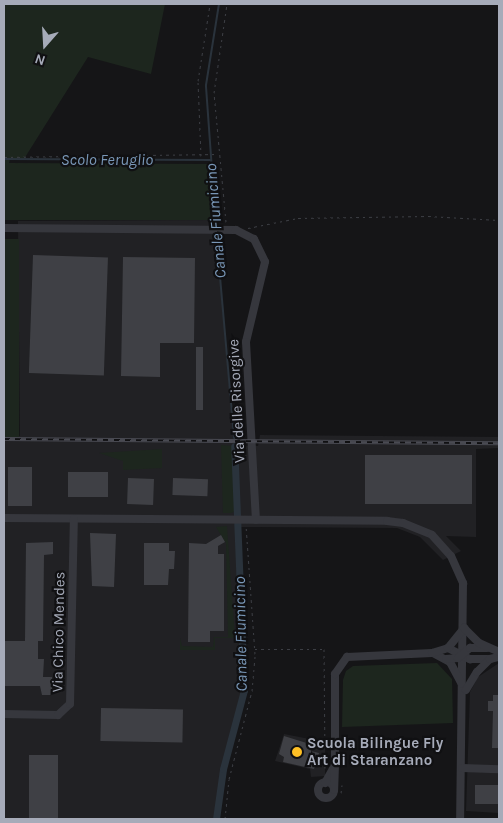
<!DOCTYPE html>
<html>
<head>
<meta charset="utf-8">
<style>
  body { margin:0 }
  #map { position:relative; width:503px; height:823px; overflow:hidden; background:#151517; font-family:Karla,sans-serif }
  div>[style] { position:absolute }
  [style*='--x'] { left:calc(var(--x)*1px); top:calc(var(--y)*1px); width:calc(var(--w)*1px); rotate:calc(var(--a)*1deg) }
  .built>* { inset:0; background:#212124 }
  .green>* { inset:0; background:#1d261e; transform-origin:0 0 }
  .stream>* { height:2px; margin:-1px; padding:0 1px; transform-origin:1px; border-radius:1px; background:#2a333c }
  .canal>* { height:7px; margin:-3.5px; padding:0 3.5px; transform-origin:3.5px; border-radius:3.5px; background:#2a333c }
  .building>* { inset:0; background:#3f4045; transform-origin:0 0 }
  .path>* { height:1px; margin-top:-0.5px; transform-origin:0; background:repeating-linear-gradient(90deg,#3c3e44 0 2.5px,transparent 0 6.5px) }
  .street>* { height:8px; margin:-4px; padding:0 4px; transform-origin:4px; border-radius:4px; background:#36373d }
  .street>.ring { margin:-4px; padding:0; box-sizing:content-box; background:none; border:8px solid #36373d; border-radius:50% }
  .rail>* { height:4px; margin-top:-2px; transform-origin:0; background:repeating-linear-gradient(90deg,#101012 0 5.5px,#494a52 0 11px); box-sizing:border-box; border-block:1px solid #494a52 }
  .dots>* { width:14px; height:14px; translate:-50% -50%; box-sizing:border-box; border:2px solid #101012; border-radius:50% }
  span { translate:-50% -50%; white-space:nowrap; text-align:center; line-height:1.15; -webkit-text-stroke:4.5px #101012; paint-order:stroke }
  .street-label { font-size:15px; color:#a6abb9 }
  .poi-label { font-size:15px; color:#a6abb9; font-weight:700 }
  .left { translate:0 -50%; text-align:left }
  .water-label { font-size:16px; color:#7997b7; font-style:italic }
  .frame { position:absolute; inset:0; border:5px solid #a6abb9; pointer-events:none }
  .north { position:absolute; left:20px; top:20px; width:50px; height:50px; -webkit-text-stroke:4px #101012; paint-order:stroke; rotate:199deg; font-size:14px; font-weight:700; line-height:20px; text-align:center; color:#a6abb9 }
  .north::after { content:''; display:block; margin:auto; width:18px; height:22px; background:#a6abb9; clip-path:polygon(50% 0,100% 100%,50% 72%,0 100%) }
</style>
</head>
<body>
<div id="map">
  <div class="built">
    <i style="clip-path:polygon(215px 220px,234px 445px,258px 446px,260px 435px,499px 437px,499px 448px,476px 449px,476px 537px,446px 536px,461px 551px,443px 560px,420px 537px,397px 528px,240px 527px,244px 690px,223px 769px,216px 819px,4px 819px,4px 437px,20px 436px,18px 221px)"></i>
    <i style="clip-path:polygon(499px 663px,499px 813px,466px 811px,470px 692px,478px 677px)"></i>
    <i style="clip-path:polygon(284px 734px,325px 742px,325px 776px,311px 777px,310px 769px,275px 761px)"></i>
  </div>
  <div class="green">
    <i style="clip-path:polygon(4px 4px,165px 4px,151px 74px,88px 57px,24px 159px,10px 159px,9px 163px,207px 164px,212px 220px,4px 220px)"></i>
    <i style="left:19px;top:239px;width:198px;height:15px;rotate:90deg"></i>
    <i style="clip-path:polygon(221px 445px,232px 446px,236px 511px,231px 513px,223px 513px)"></i>
    <i style="clip-path:polygon(162px 449px,162px 468px,123px 470px,123px 461px,99px 453px)"></i>
    <i style="clip-path:polygon(227px 526px,235px 638px,215px 638px,215px 650px,180px 650px,180px 638px,182px 646px,213px 647px,214px 637px,228px 637px,226px 543px,216px 527px)"></i>
    <i style="clip-path:polygon(437px 663px,452px 679px,453px 723px,342px 727px,343px 680px,346px 671px,353px 666px)"></i>
  </div>
  <div class="stream">
    <i style="--x:4;--y:159;--w:207;--a:0.3"></i>
    <i style="--x:216;--y:226;--w:141;--a:-94.1"></i>
    <i style="--x:206;--y:85;--w:82;--a:-80.9"></i>
    <i style="--x:216;--y:231;--w:208;--a:85"></i>
  </div>
  <div class="canal">
    <i style="--x:216;--y:819;--w:50;--a:-82"></i>
    <i style="--x:223;--y:769;--w:82;--a:-75.1"></i>
    <i style="--x:244;--y:690;--w:244;--a:-92.3"></i>
  </div>
  <div class="building">
    <i style="left:33px;top:255px;width:75px;height:118px;rotate:2deg"></i>
    <i style="clip-path:polygon(123px 257px,195px 258px,194px 343px,160px 343px,160px 377px,121px 376px)"></i>
    <i style="left:196px;top:347px;width:7px;height:63px"></i>
    <i style="left:472px;top:455px;width:49px;height:107px;rotate:90deg"></i>
    <i style="left:8px;top:467px;width:24px;height:39px"></i>
    <i style="left:68px;top:472px;width:40px;height:25px"></i>
    <i style="left:128px;top:478px;width:26px;height:26px;rotate:2deg"></i>
    <i style="left:173px;top:478px;width:35px;height:17px;rotate:2deg"></i>
    <i style="clip-path:polygon(90px 533px,116px 534px,114px 587px,92px 586px)"></i>
    <i style="clip-path:polygon(221px 535px,225px 542px,218px 546px,218px 554px,224px 554px,224px 631px,210px 631px,210px 642px,188px 642px,189px 543px,206px 544px)"></i>
    <i style="clip-path:polygon(53px 542px,53px 554px,44px 555px,43px 641px,38px 641px,38px 659px,44px 659px,43px 677px,52px 677px,52px 695px,42px 695px,40px 686px,4px 686px,4px 641px,25px 641px,26px 543px)"></i>
    <i style="clip-path:polygon(144px 543px,169px 543px,169px 551px,175px 551px,174px 569px,169px 569px,168px 585px,144px 585px)"></i>
    <i style="clip-path:polygon(493px 695px,499px 695px,499px 748px,492px 748px,493px 711px,488px 711px,488px 701px,493px 701px)"></i>
    <i style="left:101px;top:708px;width:82px;height:33px;rotate:1deg"></i>
    <i style="clip-path:polygon(284px 736px,313px 745px,311px 751px,319px 753px,314px 769px,283px 762px,284px 757px,279px 754px)"></i>
    <i style="left:29px;top:755px;width:29px;height:64px"></i>
    <i style="left:475px;top:785px;width:24px;height:19px"></i>
  </div>
  <div class="path">
    <i style="--x:201;--y:156;--w:75;--a:-92.3"></i>
    <i style="--x:198;--y:81;--w:78;--a:-81.1"></i>
    <i style="--x:4;--y:157;--w:214;--a:-0.8"></i>
    <i style="--x:226;--y:222;--w:130;--a:-95.3"></i>
    <i style="--x:214;--y:93;--w:90;--a:-81.7"></i>
    <i style="--x:248;--y:228;--w:51;--a:-11.3"></i>
    <i style="--x:298;--y:218;--w:130;--a:-0.9"></i>
    <i style="--x:428;--y:216;--w:71;--a:3.2"></i>
    <i style="--x:255;--y:649;--w:69;--a:0"></i>
    <i style="--x:324;--y:649;--w:119;--a:89.5"></i>
    <i style="--x:341;--y:793;--w:8;--a:-83"></i>
    <i style="--x:225;--y:819;--w:40;--a:-84.3"></i>
    <i style="--x:229;--y:779;--w:91;--a:-75.4"></i>
    <i style="--x:252;--y:691;--w:37;--a:-85"></i>
    <i style="--x:255;--y:654;--w:128;--a:-94"></i>
  </div>
  <div class="street">
    <i style="--x:4;--y:228;--w:232;--a:0.5"></i>
    <i style="--x:236;--y:230;--w:20;--a:27"></i>
    <i style="--x:254;--y:239;--w:25;--a:64"></i>
    <i style="--x:265;--y:262;--w:82;--a:103.4"></i>
    <i style="--x:246;--y:342;--w:178;--a:86.8"></i>
    <i style="--x:4;--y:518;--w:383;--a:0.4"></i>
    <i style="--x:387;--y:521;--w:16;--a:7"></i>
    <i style="--x:403;--y:523;--w:31;--a:22"></i>
    <i style="--x:432;--y:535;--w:28;--a:48"></i>
    <i style="--x:451;--y:556;--w:30;--a:66"></i>
    <i style="--x:463;--y:583;--w:236;--a:90.7"></i>
    <i style="--x:448;--y:648;--w:25;--a:27"></i>
    <i style="--x:470;--y:659;--w:20;--a:0"></i>
    <i style="--x:433;--y:653;--w:19;--a:28"></i>
    <i style="--x:450;--y:662;--w:24;--a:62"></i>
    <i style="--x:446;--y:659;--w:12;--a:-5"></i>
    <i style="--x:458;--y:658;--w:16;--a:-40"></i>
    <i style="--x:470;--y:648;--w:17;--a:0"></i>
    <i style="--x:466;--y:690;--w:21;--a:-59"></i>
    <i style="--x:477;--y:672;--w:18;--a:-45"></i>
    <i style="--x:490;--y:659;--w:9;--a:-13"></i>
    <i style="--x:4;--y:714;--w:54;--a:1.1"></i>
    <i style="--x:58;--y:715;--w:16;--a:-43"></i>
    <i style="--x:70;--y:704;--w:185;--a:-88.8"></i>
    <i style="--x:335;--y:765;--w:91;--a:-90"></i>
    <i style="--x:335;--y:674;--w:21;--a:-55"></i>
    <i style="--x:347;--y:657;--w:85;--a:-2.7"></i>
    <i style="--x:432;--y:653;--w:17;--a:-17"></i>
    <i style="--x:448;--y:648;--w:26;--a:-51"></i>
    <i style="--x:464;--y:628;--w:21;--a:45"></i>
    <i style="--x:479;--y:643;--w:22;--a:24"></i>
    <i style="--x:462;--y:768;--w:37;--a:2"></i>
    <i class="ring" style="left:318px;top:782px;width:8px;height:8px"></i>
    <i style="--x:325;--y:783;--w:21;--a:-61"></i>
    <i style="--x:335;--y:765;--w:25;--a:92"></i>
  </div>
  <div class="rail">
    <i style="--x:4;--y:439;--w:495;--a:0.5"></i>
  </div>
  <div class="dots">
    <i style="left:297px;top:752px;background:#ffc025"></i>
  </div>
  <div class="street-label">
    <span style="left:237px;top:401px;rotate:-93deg">Via delle Risorgive</span>
    <span style="left:59px;top:632px;rotate:-89deg">Via Chico Mendes</span>
  </div>
  <div class="poi-label">
    <span class="left" style="left:307px;top:752px">Scuola Bilingue Fly<br>Art di Staranzano</span>
  </div>
  <div class="water-label">
    <span style="left:107px;top:160px">Scolo Feruglio</span>
    <span style="left:216px;top:221px;rotate:-95deg">Canale Fiumicino</span>
    <span style="left:241px;top:634px;rotate:-91deg">Canale Fiumicino</span>
  </div>
  <div class="frame"></div>
  <div class="north">N</div>
</div>
</body>
</html>
